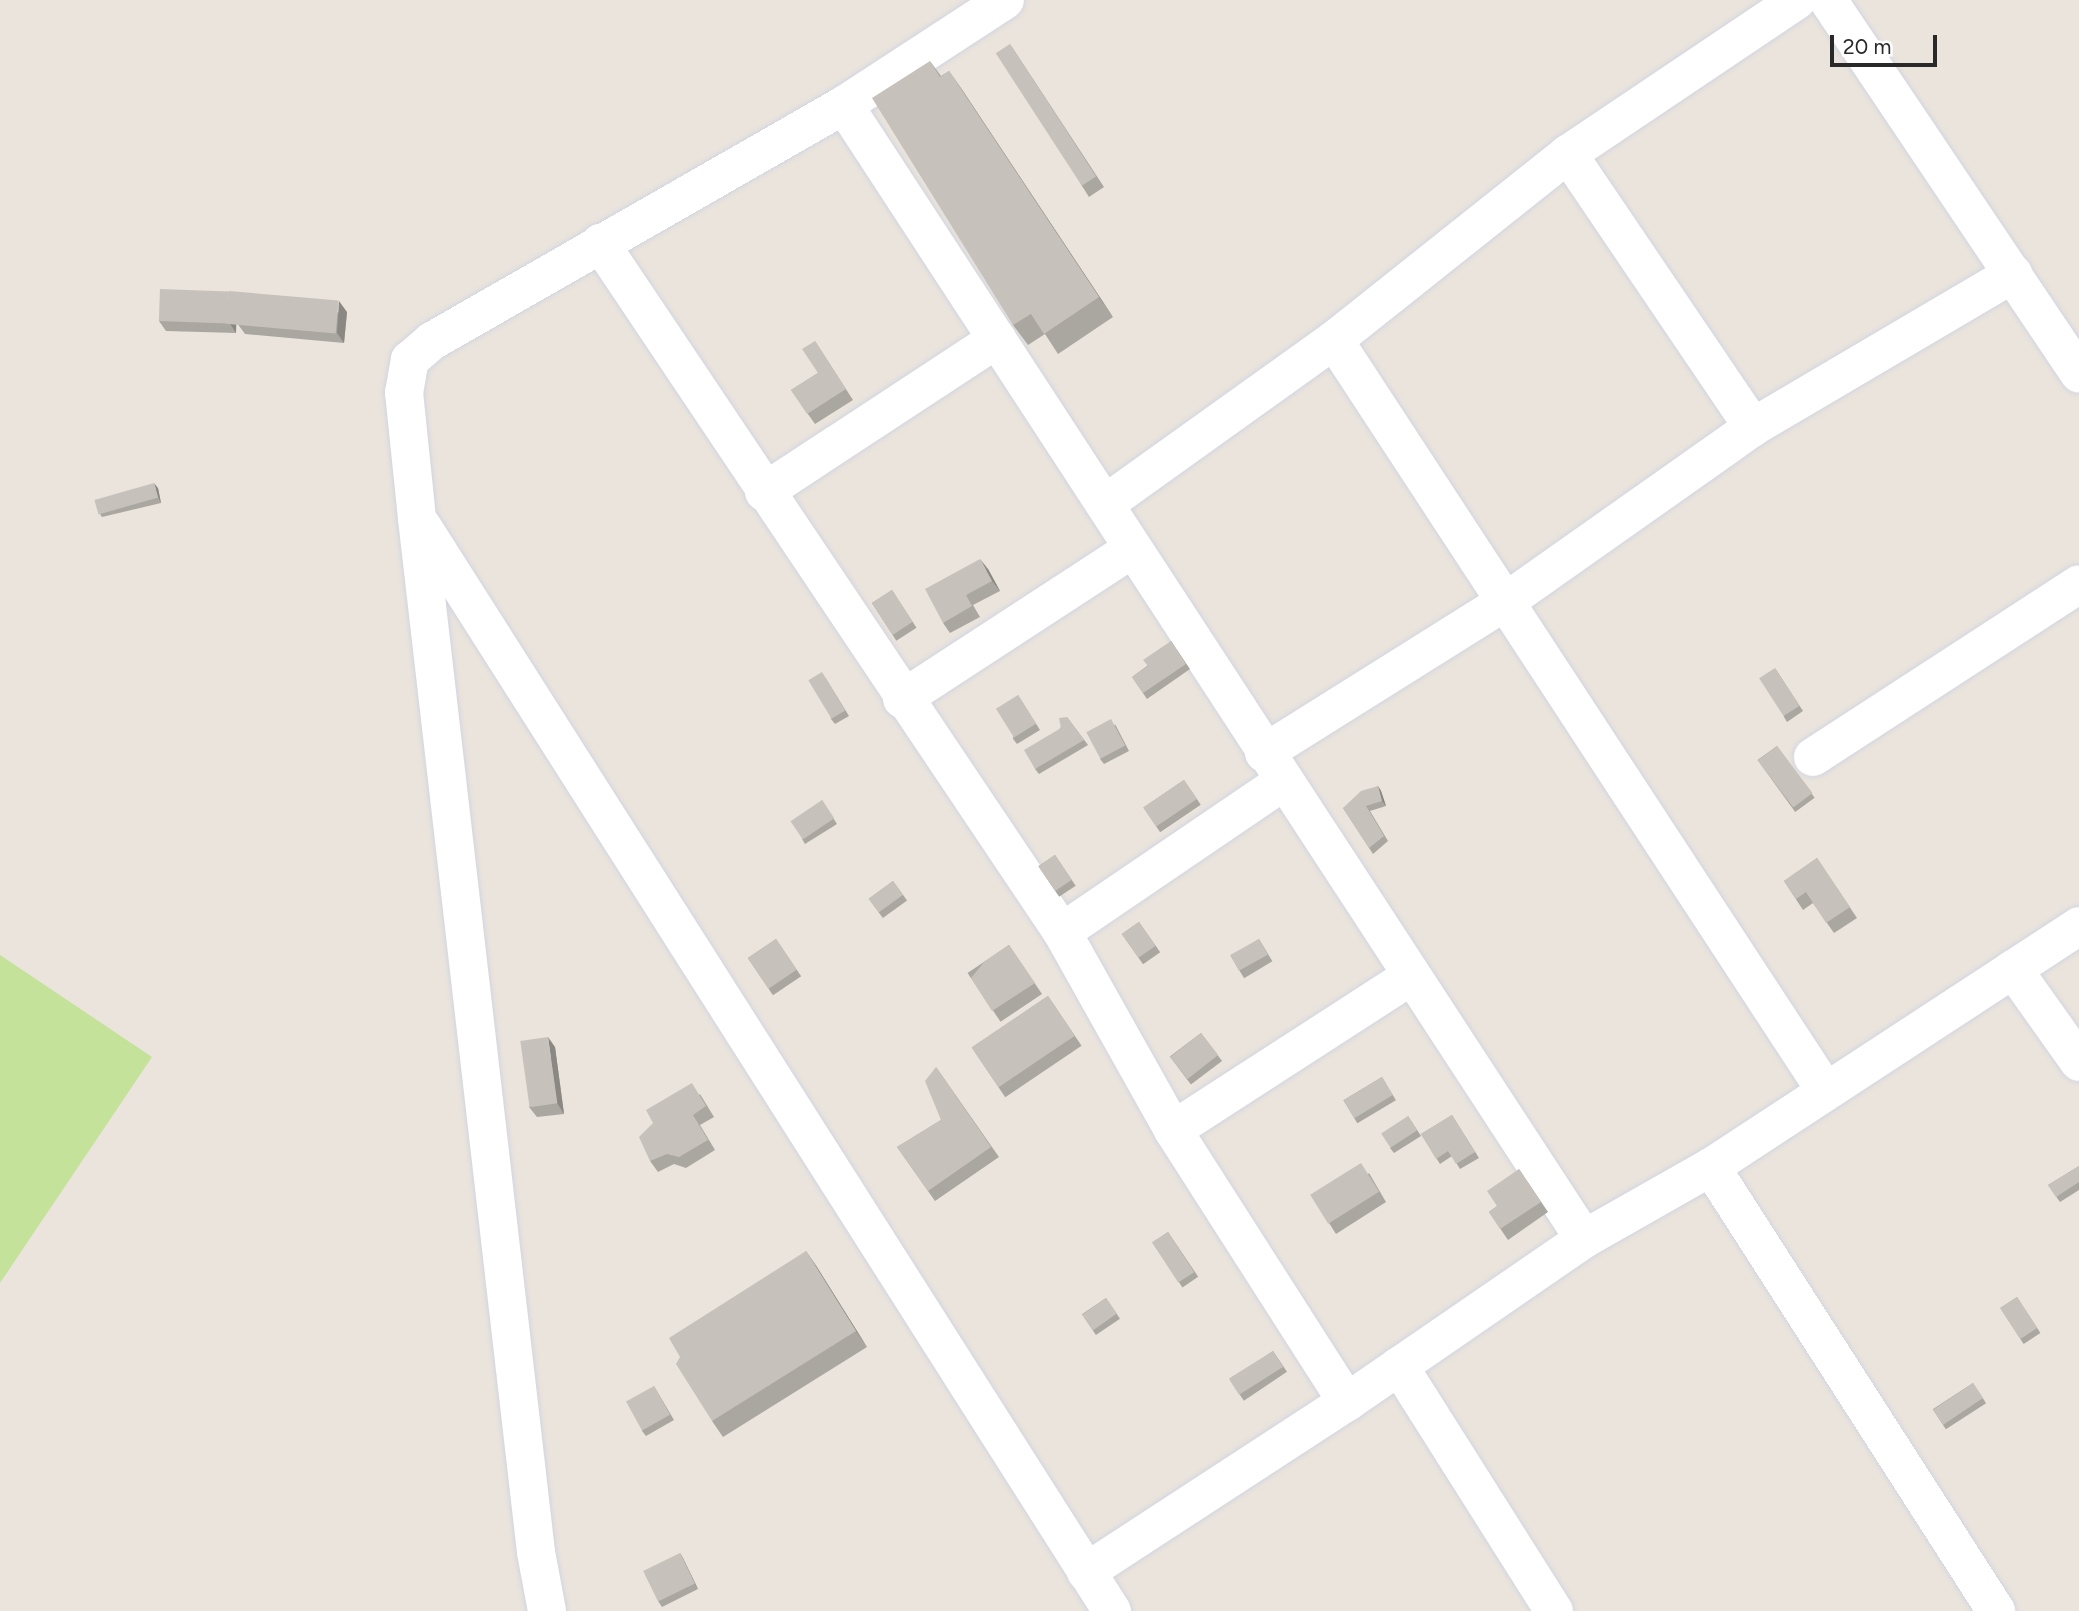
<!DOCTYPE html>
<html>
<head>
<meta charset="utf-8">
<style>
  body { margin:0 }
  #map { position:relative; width:2079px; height:1611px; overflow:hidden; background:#eae4dc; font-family:Figtree,sans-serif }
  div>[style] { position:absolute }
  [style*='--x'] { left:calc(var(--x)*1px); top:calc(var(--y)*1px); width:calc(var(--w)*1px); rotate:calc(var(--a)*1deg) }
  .pitch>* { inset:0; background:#c4e29a }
  .roads { filter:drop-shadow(0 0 2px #d2d5e1) drop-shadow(0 0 2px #d2d5e1) }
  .minor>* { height:38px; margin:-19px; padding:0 19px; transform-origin:19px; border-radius:19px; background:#fff }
  .wall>* { inset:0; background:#aaa7a1; transform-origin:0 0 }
  .shaded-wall>* { inset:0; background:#8b8883 }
  .building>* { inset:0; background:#c6c2bb; transform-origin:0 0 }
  span { translate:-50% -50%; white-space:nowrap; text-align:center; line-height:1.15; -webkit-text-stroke:6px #fff; paint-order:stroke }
  .scale { position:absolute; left:1830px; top:35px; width:107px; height:32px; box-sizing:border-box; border:4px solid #292929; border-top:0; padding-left:9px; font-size:21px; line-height:24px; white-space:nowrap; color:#292929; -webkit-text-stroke:5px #fff; paint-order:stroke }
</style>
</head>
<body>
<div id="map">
  <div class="pitch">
    <i style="clip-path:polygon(0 955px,152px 1057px,0 1283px)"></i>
  </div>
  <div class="roads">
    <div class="minor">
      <i style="--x:1828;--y:0;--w:450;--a:56.1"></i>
      <i style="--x:844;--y:105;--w:1354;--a:56.87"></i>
      <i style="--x:1568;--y:154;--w:330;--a:55.9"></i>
      <i style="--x:600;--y:243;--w:830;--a:56.16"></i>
      <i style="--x:1062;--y:932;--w:227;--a:60.7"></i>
      <i style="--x:1173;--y:1130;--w:323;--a:57.4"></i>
      <i style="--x:1334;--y:340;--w:896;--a:56.79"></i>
      <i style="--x:764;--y:492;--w:279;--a:-33.3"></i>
      <i style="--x:1105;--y:504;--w:282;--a:-35.6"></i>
      <i style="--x:1334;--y:340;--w:299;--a:-38.5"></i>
      <i style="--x:1568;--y:154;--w:276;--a:-33.9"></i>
      <i style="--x:422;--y:526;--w:1286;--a:57.55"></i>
      <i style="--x:902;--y:699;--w:275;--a:-33.1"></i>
      <i style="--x:1264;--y:753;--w:288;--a:-32.1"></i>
      <i style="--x:1508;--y:600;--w:300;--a:-35.2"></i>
      <i style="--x:1753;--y:427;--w:302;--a:-30.5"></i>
      <i style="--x:1813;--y:757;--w:317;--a:-33"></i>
      <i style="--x:1062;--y:932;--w:267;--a:-34.2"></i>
      <i style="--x:2013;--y:969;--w:114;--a:54.6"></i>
      <i style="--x:1173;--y:1130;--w:283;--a:-32.9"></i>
      <i style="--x:1711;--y:1167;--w:528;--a:57.3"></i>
      <i style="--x:1399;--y:1366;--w:290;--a:57.7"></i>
      <i style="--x:1086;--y:1572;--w:311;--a:-33.1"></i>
      <i style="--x:1347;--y:1402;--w:288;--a:-34.5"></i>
      <i style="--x:1584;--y:1239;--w:146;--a:-29.6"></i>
      <i style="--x:1711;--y:1167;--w:440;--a:-33.2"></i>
      <i style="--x:547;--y:1611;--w:60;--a:-100.6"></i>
      <i style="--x:536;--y:1552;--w:1041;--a:-96.57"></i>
      <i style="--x:417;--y:518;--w:126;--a:-95.9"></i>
      <i style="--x:404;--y:393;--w:34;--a:-80"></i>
      <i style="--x:410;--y:360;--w:29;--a:-41"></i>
      <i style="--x:432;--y:341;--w:475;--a:-29.8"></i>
      <i style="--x:844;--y:105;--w:192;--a:-33.1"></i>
    </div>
  </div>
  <div class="wall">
    <i style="clip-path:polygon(1010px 44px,1104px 187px,1089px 197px,1082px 186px)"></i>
    <i style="clip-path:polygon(930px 61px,941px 76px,949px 71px,1113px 317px,1058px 354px,1045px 334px,1028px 345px,1013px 325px)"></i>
    <i style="clip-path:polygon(347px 312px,344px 343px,245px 334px,237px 323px,236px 319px,236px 333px,166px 331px,159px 321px)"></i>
    <i style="clip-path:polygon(815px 341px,853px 400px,815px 424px,791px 390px,818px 373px)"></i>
    <i style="clip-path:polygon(158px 488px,161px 503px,102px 517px,98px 511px)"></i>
    <i style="clip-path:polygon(988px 569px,1000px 591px,973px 605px,980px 617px,950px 633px,943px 623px)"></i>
    <i style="left:892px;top:590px;width:45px;height:24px;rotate:57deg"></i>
    <i style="clip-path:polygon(1171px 641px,1190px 669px,1147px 699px,1132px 677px,1147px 666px)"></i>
    <i style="clip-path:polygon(1775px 668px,1803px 711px,1787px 722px,1784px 717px)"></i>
    <i style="clip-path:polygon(825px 677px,849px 716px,835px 724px,831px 719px)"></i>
    <i style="clip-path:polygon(1018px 695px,1040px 730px,1017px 744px,1013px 739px)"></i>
    <i style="clip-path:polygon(1067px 717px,1088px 745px,1039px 774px,1035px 769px)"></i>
    <i style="clip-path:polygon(1115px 724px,1129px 751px,1104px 764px,1100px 759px)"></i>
    <i style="left:1777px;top:746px;width:64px;height:24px;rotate:54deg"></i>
    <i style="left:1184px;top:780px;width:30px;height:49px;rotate:56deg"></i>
    <i style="clip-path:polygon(1378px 786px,1381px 791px,1386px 806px,1370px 811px,1388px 841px,1373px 854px,1343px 808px)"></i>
    <i style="clip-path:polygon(822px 800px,837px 824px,805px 844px,802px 839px)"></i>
    <i style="left:1055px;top:855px;width:37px;height:20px;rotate:56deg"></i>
    <i style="clip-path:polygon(1817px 858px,1857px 918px,1834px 933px,1813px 903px,1803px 910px,1784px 881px)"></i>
    <i style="left:893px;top:881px;width:24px;height:30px;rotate:54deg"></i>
    <i style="left:1139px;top:922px;width:37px;height:21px;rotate:55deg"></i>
    <i style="left:776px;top:939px;width:45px;height:34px;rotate:56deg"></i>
    <i style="left:1259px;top:939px;width:26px;height:33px;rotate:59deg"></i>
    <i style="left:1009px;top:945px;width:59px;height:50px;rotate:56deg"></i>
    <i style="left:1048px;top:996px;width:60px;height:92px;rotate:56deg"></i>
    <i style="left:1201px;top:1033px;width:35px;height:39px;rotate:53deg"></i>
    <i style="clip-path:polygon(555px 1047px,564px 1114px,537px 1117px,529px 1107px)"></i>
    <i style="clip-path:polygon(936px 1067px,999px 1157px,935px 1201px,897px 1147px,941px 1120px)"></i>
    <i style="left:1382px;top:1077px;width:27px;height:45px;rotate:59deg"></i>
    <i style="clip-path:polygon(700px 1094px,714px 1117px,700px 1125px,715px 1150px,686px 1168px,674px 1164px,658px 1172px,650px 1161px)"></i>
    <i style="clip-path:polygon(1452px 1115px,1479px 1158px,1460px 1169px,1452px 1156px,1440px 1164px,1421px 1134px)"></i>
    <i style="clip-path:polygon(1408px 1116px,1421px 1136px,1394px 1153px,1390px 1148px)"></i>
    <i style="clip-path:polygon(2079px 1166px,2079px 1190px,2060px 1202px,2048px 1185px)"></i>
    <i style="clip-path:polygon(1519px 1169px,1548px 1212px,1508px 1240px,1489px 1212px,1497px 1206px)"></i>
    <i style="clip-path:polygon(1369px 1173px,1386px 1202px,1336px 1234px,1329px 1223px)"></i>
    <i style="left:1168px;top:1232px;width:54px;height:19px;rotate:56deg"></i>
    <i style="clip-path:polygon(806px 1251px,867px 1347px,723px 1437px,712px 1421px)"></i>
    <i style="left:2017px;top:1297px;width:43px;height:20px;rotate:57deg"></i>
    <i style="left:1106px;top:1298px;width:25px;height:29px;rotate:56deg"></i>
    <i style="left:1273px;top:1351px;width:25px;height:52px;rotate:56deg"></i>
    <i style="left:1973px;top:1383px;width:24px;height:48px;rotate:57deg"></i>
    <i style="clip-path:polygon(654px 1386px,674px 1420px,646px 1436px,642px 1431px)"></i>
    <i style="clip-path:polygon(680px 1553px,698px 1589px,662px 1607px,658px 1601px)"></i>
  </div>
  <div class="shaded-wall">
    <i style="clip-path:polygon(949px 71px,963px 91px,1113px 317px,1099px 297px)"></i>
    <i style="clip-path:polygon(229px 291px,237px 301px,236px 333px,229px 322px)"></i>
    <i style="clip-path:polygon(339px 301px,347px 312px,344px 343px,337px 333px)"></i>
    <i style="clip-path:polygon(154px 483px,158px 488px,161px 503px,158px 497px)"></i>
    <i style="clip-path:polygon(980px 559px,988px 569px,1000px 591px,992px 581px)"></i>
    <i style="clip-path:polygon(1378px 786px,1381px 791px,1386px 806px,1382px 801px)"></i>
    <i style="clip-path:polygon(548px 1037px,555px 1047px,564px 1114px,557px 1103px)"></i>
    <i style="clip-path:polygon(806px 1251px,817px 1267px,867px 1347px,856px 1331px)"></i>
    <i style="clip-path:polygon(680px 1553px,683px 1558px,698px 1589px,695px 1584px)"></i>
  </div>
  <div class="building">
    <i style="left:1010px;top:44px;width:158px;height:17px;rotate:57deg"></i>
    <i style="clip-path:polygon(930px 61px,940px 77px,949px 71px,1099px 297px,1044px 334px,1031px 314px,1013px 325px,872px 98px)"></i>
    <i style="left:160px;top:289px;width:69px;height:32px;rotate:2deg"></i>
    <i style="left:229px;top:291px;width:110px;height:33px;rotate:5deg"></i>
    <i style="clip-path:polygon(815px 341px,846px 389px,807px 414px,791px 390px,818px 373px,802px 349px)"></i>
    <i style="left:154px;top:483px;width:15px;height:62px;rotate:74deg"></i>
    <i style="clip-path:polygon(980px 559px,992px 581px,966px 595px,972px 606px,943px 623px,925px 589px)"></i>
    <i style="left:892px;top:590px;width:38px;height:24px;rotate:57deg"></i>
    <i style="clip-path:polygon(1171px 641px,1186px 664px,1143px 693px,1132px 677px,1148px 666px,1143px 660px)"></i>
    <i style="left:1775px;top:668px;width:45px;height:19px;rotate:57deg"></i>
    <i style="left:822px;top:672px;width:45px;height:16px;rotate:59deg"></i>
    <i style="left:1018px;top:695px;width:34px;height:26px;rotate:58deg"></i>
    <i style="clip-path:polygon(1067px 717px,1084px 740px,1035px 769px,1024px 750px,1061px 728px,1059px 718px)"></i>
    <i style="left:1111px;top:719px;width:30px;height:28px;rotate:62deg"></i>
    <i style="left:1777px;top:746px;width:59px;height:24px;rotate:53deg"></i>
    <i style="left:1184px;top:780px;width:23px;height:49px;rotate:56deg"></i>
    <i style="clip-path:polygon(1378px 786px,1382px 801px,1366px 806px,1384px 836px,1369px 848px,1343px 808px,1361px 791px)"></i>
    <i style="left:822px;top:800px;width:22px;height:38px;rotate:56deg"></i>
    <i style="left:1055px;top:855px;width:30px;height:20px;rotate:56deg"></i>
    <i style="clip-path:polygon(1817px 858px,1850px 907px,1826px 923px,1806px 892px,1796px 899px,1784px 881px)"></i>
    <i style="left:893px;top:881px;width:17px;height:30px;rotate:54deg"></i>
    <i style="left:1139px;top:922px;width:29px;height:21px;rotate:55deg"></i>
    <i style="left:776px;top:939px;width:37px;height:34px;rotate:56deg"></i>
    <i style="left:1259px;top:939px;width:18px;height:33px;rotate:61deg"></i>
    <i style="clip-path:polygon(1009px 945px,1035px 983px,992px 1011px,971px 978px,985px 961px)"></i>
    <i style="left:1048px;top:996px;width:48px;height:92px;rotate:56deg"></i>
    <i style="left:1201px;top:1033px;width:28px;height:39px;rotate:52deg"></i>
    <i style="left:548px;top:1037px;width:67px;height:28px;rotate:82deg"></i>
    <i style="clip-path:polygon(936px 1067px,991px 1147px,928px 1191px,897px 1147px,941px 1120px,925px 1081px)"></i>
    <i style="left:1382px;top:1077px;width:21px;height:45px;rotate:59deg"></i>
    <i style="clip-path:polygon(692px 1083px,706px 1106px,693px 1115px,708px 1140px,679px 1157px,667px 1154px,650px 1161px,639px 1137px,653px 1123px,646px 1110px)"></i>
    <i style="clip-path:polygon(1452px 1115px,1475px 1152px,1456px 1164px,1448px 1151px,1436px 1159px,1421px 1134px)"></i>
    <i style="left:1408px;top:1116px;width:17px;height:32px;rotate:57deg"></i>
    <i style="left:1361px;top:1163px;width:34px;height:60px;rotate:58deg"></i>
    <i style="clip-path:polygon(2079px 1166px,2079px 1182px,2056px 1197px,2048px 1185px)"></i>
    <i style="clip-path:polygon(1519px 1169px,1541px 1202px,1500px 1229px,1489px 1212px,1497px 1206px,1487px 1191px)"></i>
    <i style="left:1168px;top:1232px;width:48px;height:19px;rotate:57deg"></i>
    <i style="clip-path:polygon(806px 1251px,856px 1331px,712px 1421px,676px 1364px,680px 1357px,669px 1338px)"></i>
    <i style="left:2017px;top:1297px;width:37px;height:20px;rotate:57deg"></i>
    <i style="left:1106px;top:1298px;width:19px;height:29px;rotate:55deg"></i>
    <i style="left:1273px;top:1351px;width:19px;height:52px;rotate:58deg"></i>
    <i style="left:1973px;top:1383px;width:18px;height:48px;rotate:56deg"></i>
    <i style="left:654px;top:1386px;width:33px;height:32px;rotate:61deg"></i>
    <i style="left:680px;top:1553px;width:34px;height:41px;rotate:64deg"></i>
  </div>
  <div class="scale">20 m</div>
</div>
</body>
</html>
